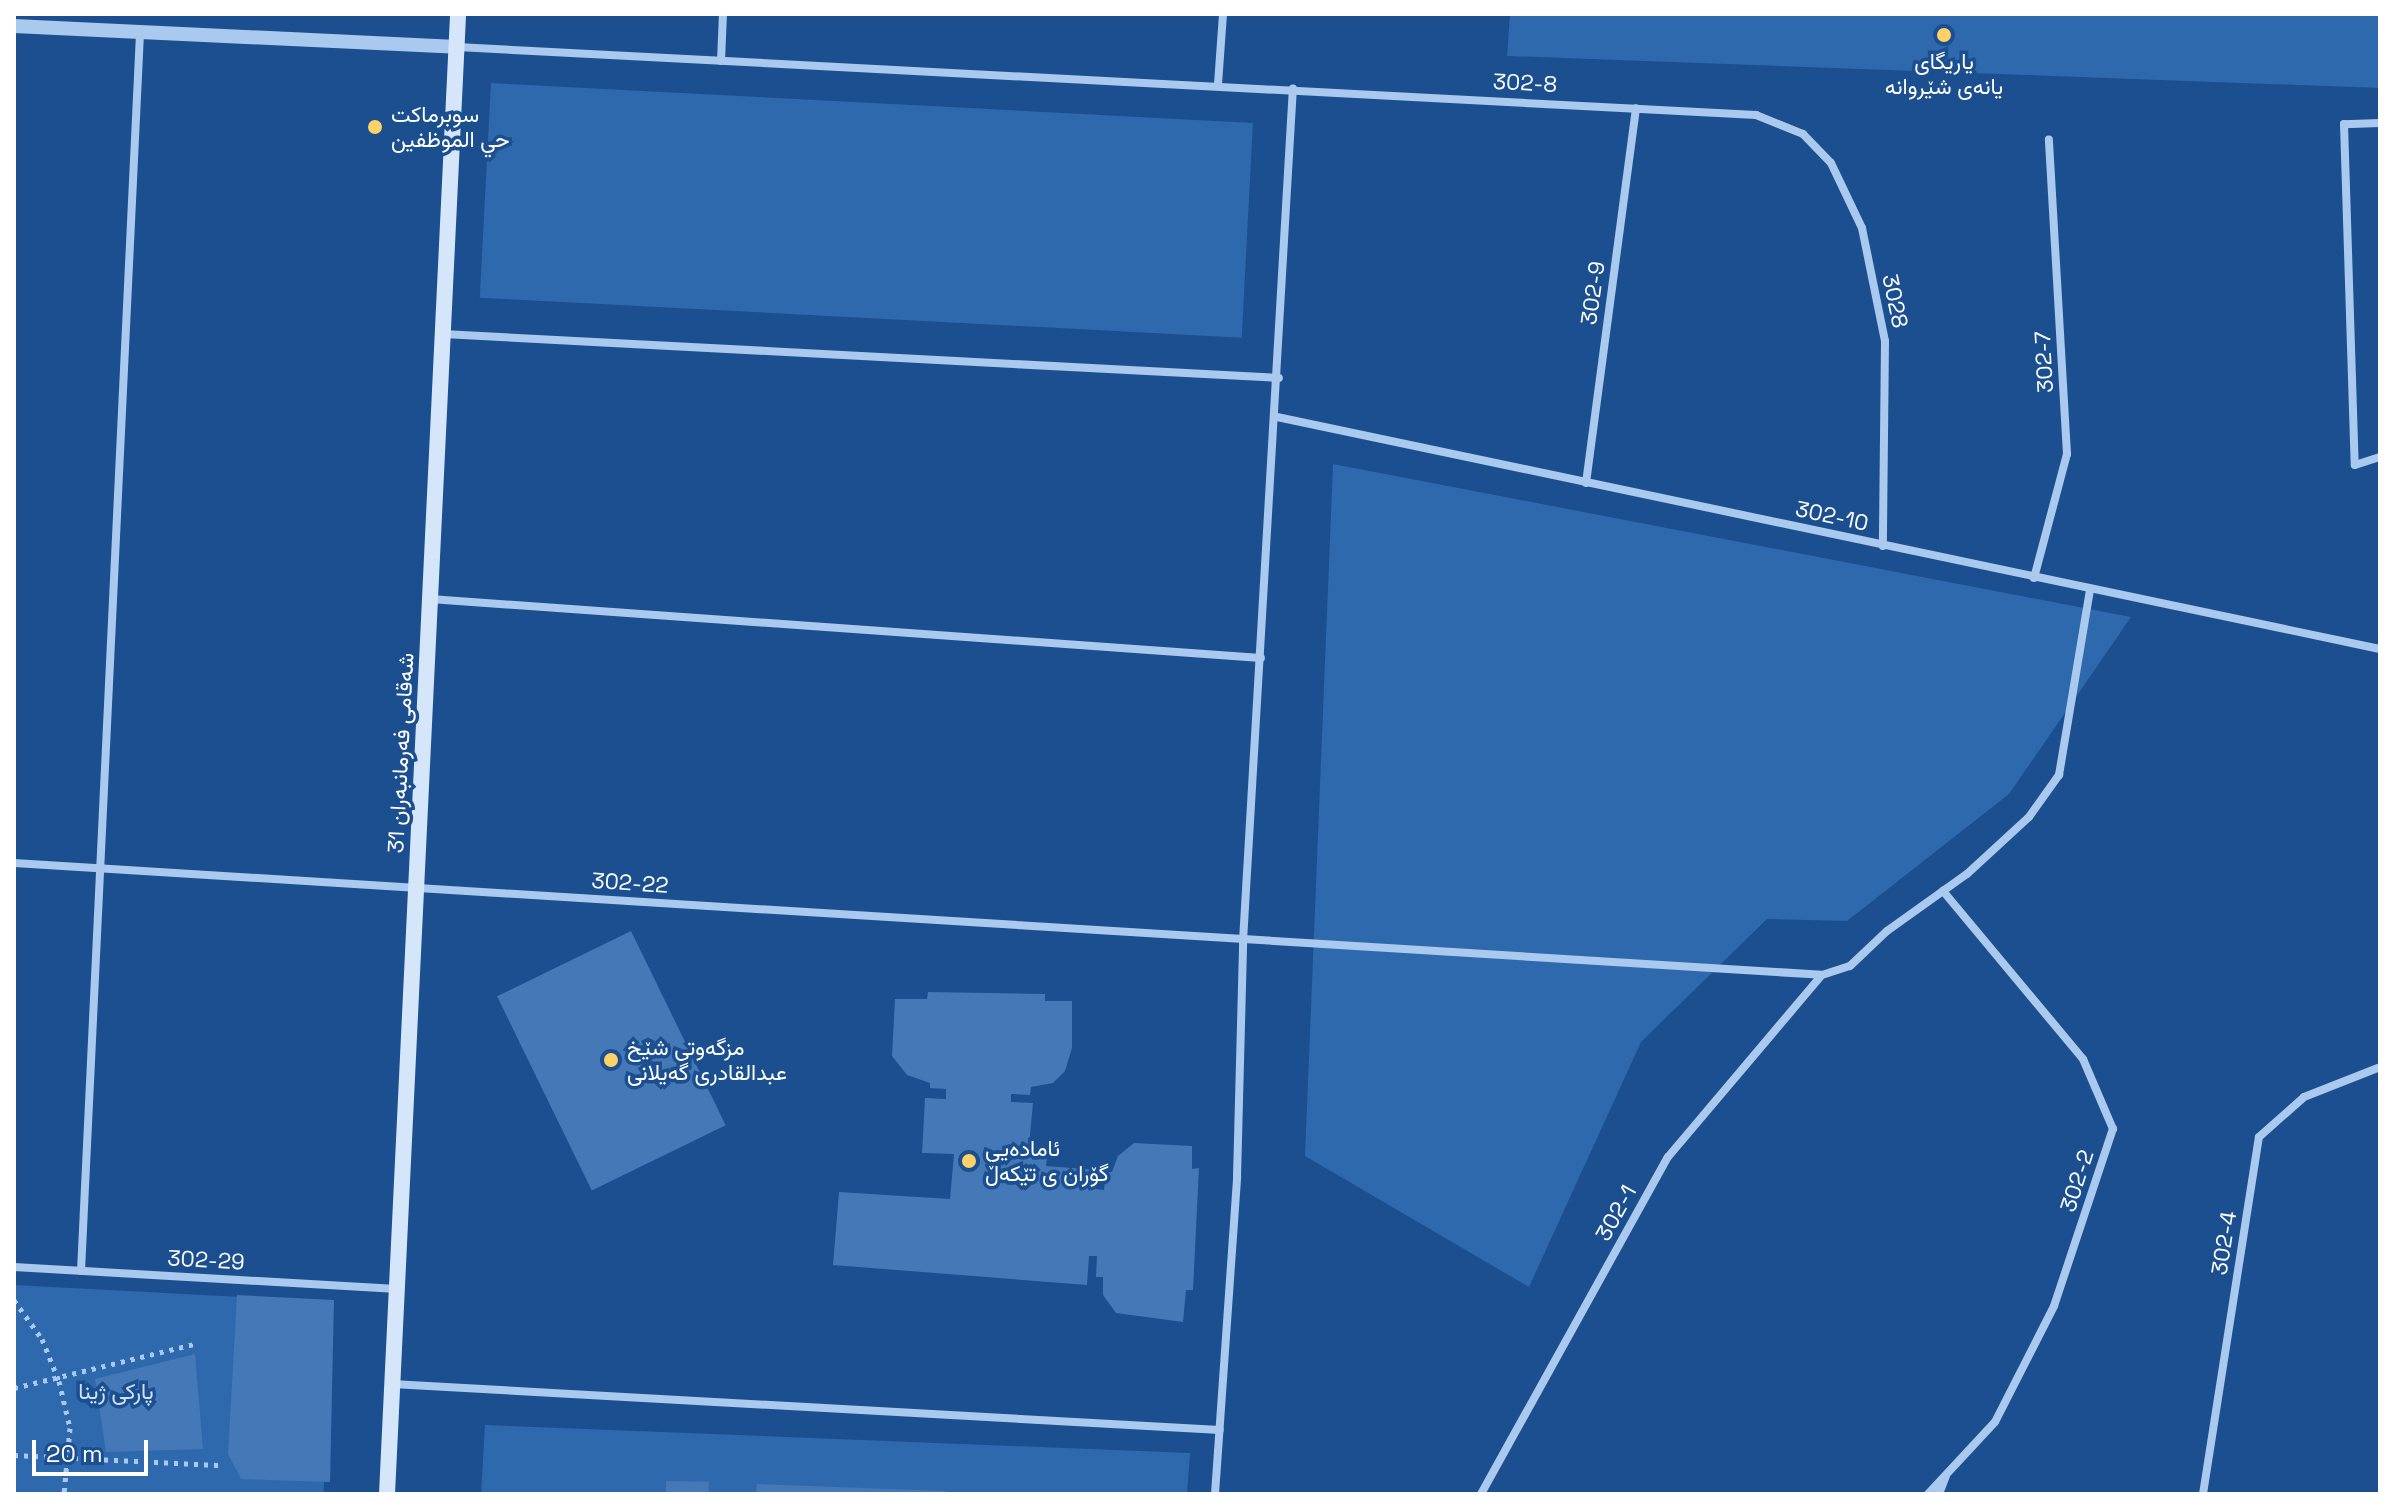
<!DOCTYPE html>
<html>
<head>
<meta charset="utf-8">
<style>
  body { margin:0 }
  #map { position:relative; width:2394px; height:1508px; overflow:hidden; background:#1b4f8f; font-family:"Space Grotesk",Vazirmatn,sans-serif }
  div>[style] { position:absolute }
  [style*='--x'] { left:calc(var(--x)*1px); top:calc(var(--y)*1px); width:calc(var(--w)*1px); rotate:calc(var(--a)*1deg) }
  .green>* { inset:0; background:#2e69ad; transform-origin:0 0 }
  .building>* { inset:0; background:#4478b7; transform-origin:0 0 }
  .path>* { height:5px; margin-top:-2.5px; transform-origin:0; background:repeating-linear-gradient(90deg,#a9c9ee 0 4px,transparent 0 10px) }
  .minor>* { height:8px; margin:-4px; padding:0 4px; transform-origin:4px; border-radius:4px; background:#a9c9ee }
  .tertiary>* { height:14px; margin:-7px; padding:0 7px; transform-origin:7px; border-radius:7px; background:#a9c9ee }
  .secondary>* { height:16px; margin:-8px; padding:0 8px; transform-origin:8px; border-radius:8px; background:#d6e6fa }
  .dots>* { width:22px; height:22px; translate:-50% -50%; box-sizing:border-box; border:4px solid #1b4f8f; border-radius:50% }
  span { translate:-50% -50%; white-space:nowrap; text-align:center; line-height:1.15; -webkit-text-stroke:7px #1b4f8f; paint-order:stroke }
  .poi-label { font-size:22px; color:#fff }
  .left { translate:0 -50%; text-align:left }
  .street-label { font-size:22px; color:#fff }
  .park-label { font-size:22px; color:#cfe3fa }
  .frame { position:absolute; inset:0; border:16px solid #fff; pointer-events:none }
  .scale { position:absolute; left:32px; top:1440px; width:116px; height:36px; box-sizing:border-box; border:4px solid #fff; border-top:0; padding-left:10px; font-size:24px; line-height:28px; white-space:nowrap; color:#fff; -webkit-text-stroke:6px #1b4f8f; paint-order:stroke }
</style>
</head>
<body>
<div id="map">
  <div class="green">
    <i style="clip-path:polygon(1510px 14px,2380px 14px,2380px 88px,1507px 56px)"></i>
    <i style="left:491px;top:83px;width:763px;height:215px;rotate:3deg"></i>
    <i style="clip-path:polygon(1333px 464px,2131px 617px,2009px 794px,1847px 921px,1767px 919px,1641px 1042px,1529px 1287px,1305px 1156px)"></i>
    <i style="left:14px;top:1285px;width:320px;height:209px;rotate:3deg"></i>
    <i style="clip-path:polygon(485px 1425px,1190px 1453px,1187px 1494px,481px 1494px)"></i>
  </div>
  <div class="building">
    <i style="left:631px;top:931px;width:216px;height:149px;rotate:64deg"></i>
    <i style="clip-path:polygon(928px 992px,1045px 994px,1045px 1001px,1072px 1001px,1072px 1048px,1065px 1071px,1053px 1083px,1031px 1087px,1030px 1095px,1011px 1094px,1011px 1102px,1033px 1103px,1029px 1146px,1048px 1147px,1046px 1166px,1098px 1170px,1096px 1189px,1104px 1190px,1106px 1172px,1112px 1172px,1118px 1156px,1134px 1143px,1192px 1146px,1192px 1169px,1199px 1168px,1193px 1290px,1186px 1290px,1183px 1322px,1116px 1313px,1103px 1295px,1103px 1277px,1096px 1277px,1097px 1256px,1089px 1256px,1087px 1285px,833px 1265px,839px 1192px,950px 1199px,954px 1154px,922px 1153px,925px 1098px,946px 1099px,946px 1089px,930px 1088px,930px 1083px,907px 1075px,892px 1056px,895px 999px,927px 999px)"></i>
    <i style="clip-path:polygon(237px 1295px,334px 1300px,330px 1482px,241px 1479px,228px 1454px)"></i>
    <i style="clip-path:polygon(195px 1354px,203px 1449px,106px 1452px,95px 1379px)"></i>
    <i style="left:666px;top:1481px;width:43px;height:13px;rotate:1deg"></i>
    <i style="clip-path:polygon(757px 1484px,946px 1491px,946px 1494px,756px 1494px)"></i>
  </div>
  <div class="path">
    <i style="--x:14;--y:1300;--w:48;--a:54.3"></i>
    <i style="--x:42;--y:1339;--w:45;--a:68"></i>
    <i style="--x:59;--y:1381;--w:48;--a:76.8"></i>
    <i style="--x:70;--y:1428;--w:66;--a:95.2"></i>
    <i style="--x:14;--y:1388;--w:185;--a:-13.7"></i>
    <i style="--x:14;--y:1455;--w:208;--a:2.8"></i>
  </div>
  <div class="minor">
    <i style="--x:457;--y:47;--w:1301;--a:3"></i>
    <i style="--x:1756;--y:115;--w:51;--a:22"></i>
    <i style="--x:1803;--y:134;--w:40;--a:46"></i>
    <i style="--x:1831;--y:163;--w:72;--a:64.5"></i>
    <i style="--x:1862;--y:228;--w:115;--a:78.5"></i>
    <i style="--x:1885;--y:341;--w:205;--a:90.6"></i>
    <i style="--x:721;--y:61;--w:47;--a:-87.6"></i>
    <i style="--x:1218;--y:84;--w:70;--a:-85.9"></i>
    <i style="--x:2380;--y:123;--w:36;--a:178"></i>
    <i style="--x:2344;--y:124;--w:341;--a:88.2"></i>
    <i style="--x:2355;--y:465;--w:26;--a:-18"></i>
    <i style="--x:443;--y:334;--w:837;--a:3.01"></i>
    <i style="--x:1277;--y:417;--w:1127;--a:11.88"></i>
    <i style="--x:1586;--y:483;--w:378;--a:-82.4"></i>
    <i style="--x:2034;--y:578;--w:128;--a:-75.1"></i>
    <i style="--x:2067;--y:454;--w:315;--a:-93.3"></i>
    <i style="--x:430;--y:599;--w:833;--a:4.06"></i>
    <i style="--x:14;--y:863;--w:1811;--a:3.54"></i>
    <i style="--x:1822;--y:975;--w:29;--a:-18"></i>
    <i style="--x:1850;--y:966;--w:51;--a:-43.4"></i>
    <i style="--x:1887;--y:931;--w:98;--a:-35.5"></i>
    <i style="--x:1967;--y:874;--w:84;--a:-42.6"></i>
    <i style="--x:2029;--y:817;--w:52;--a:-54.5"></i>
    <i style="--x:2059;--y:775;--w:188;--a:-80.5"></i>
    <i style="--x:14;--y:1267;--w:384;--a:3.3"></i>
    <i style="--x:81;--y:1271;--w:1240;--a:-87.27"></i>
    <i style="--x:392;--y:1384;--w:829;--a:3.18"></i>
    <i style="--x:1215;--y:1494;--w:318;--a:-86"></i>
    <i style="--x:1237;--y:1177;--w:236;--a:-88.5"></i>
    <i style="--x:1243;--y:941;--w:854;--a:-86.65"></i>
    <i style="--x:1481;--y:1494;--w:385;--a:-61"></i>
    <i style="--x:1668;--y:1157;--w:238;--a:-49.8"></i>
    <i style="--x:1928;--y:1494;--w:98;--a:-47.1"></i>
    <i style="--x:1995;--y:1422;--w:130;--a:-63"></i>
    <i style="--x:2054;--y:1306;--w:187;--a:-71.6"></i>
    <i style="--x:2113;--y:1129;--w:76;--a:-113.2"></i>
    <i style="--x:2083;--y:1059;--w:219;--a:-129.8"></i>
    <i style="--x:1939;--y:1494;--w:19;--a:-69"></i>
    <i style="--x:2203;--y:1494;--w:361;--a:-81.1"></i>
    <i style="--x:2259;--y:1137;--w:60;--a:-41.6"></i>
    <i style="--x:2304;--y:1097;--w:82;--a:-21.5"></i>
  </div>
  <div class="tertiary">
    <i style="--x:14;--y:26;--w:443;--a:2.7"></i>
  </div>
  <div class="secondary">
    <i style="--x:387;--y:1494;--w:1482;--a:-87.25"></i>
  </div>
  <div class="dots">
    <i style="left:1944px;top:35px;background:#ffd166"></i>
    <i style="left:375px;top:127px;background:#ffd166"></i>
    <i style="left:611px;top:1060px;background:#ffd166"></i>
    <i style="left:969px;top:1161px;background:#ffd166"></i>
  </div>
  <div class="poi-label">
    <span style="left:1944px;top:74px">یاریگای<br>یانەی شێروانە</span>
    <span class="left" style="left:391px;top:127px">سوبرماكت<br>حي الموظفين</span>
    <span class="left" style="left:627px;top:1060px">مزگەوتی شێخ<br>عبدالقادری گەیلانی</span>
    <span class="left" style="left:985px;top:1161px">ئامادەیی<br>گۆران ی تێکەڵ</span>
  </div>
  <div class="street-label">
    <span style="left:1525px;top:83px;rotate:3deg">302-8</span>
    <span style="left:1593px;top:293px;rotate:-82deg">302-9</span>
    <span style="left:1895px;top:301px;rotate:78deg">3028</span>
    <span style="left:2044px;top:362px;rotate:-93deg">302-7</span>
    <span style="left:1832px;top:516px;rotate:12deg">302-10</span>
    <span style="left:401px;top:753px;rotate:-87deg">شەقامی فەرمانبەران 31</span>
    <span style="left:630px;top:883px;rotate:4deg">302-22</span>
    <span style="left:2077px;top:1181px;rotate:-72deg">302-2</span>
    <span style="left:1616px;top:1213px;rotate:-61deg">302-1</span>
    <span style="left:2224px;top:1243px;rotate:-81deg">302-4</span>
    <span style="left:206px;top:1260px;rotate:3deg">302-29</span>
  </div>
  <div class="park-label">
    <span style="left:116px;top:1392px">پارکی ژینا</span>
  </div>
  <div class="frame"></div>
  <div class="scale">20 m</div>
</div>
</body>
</html>
